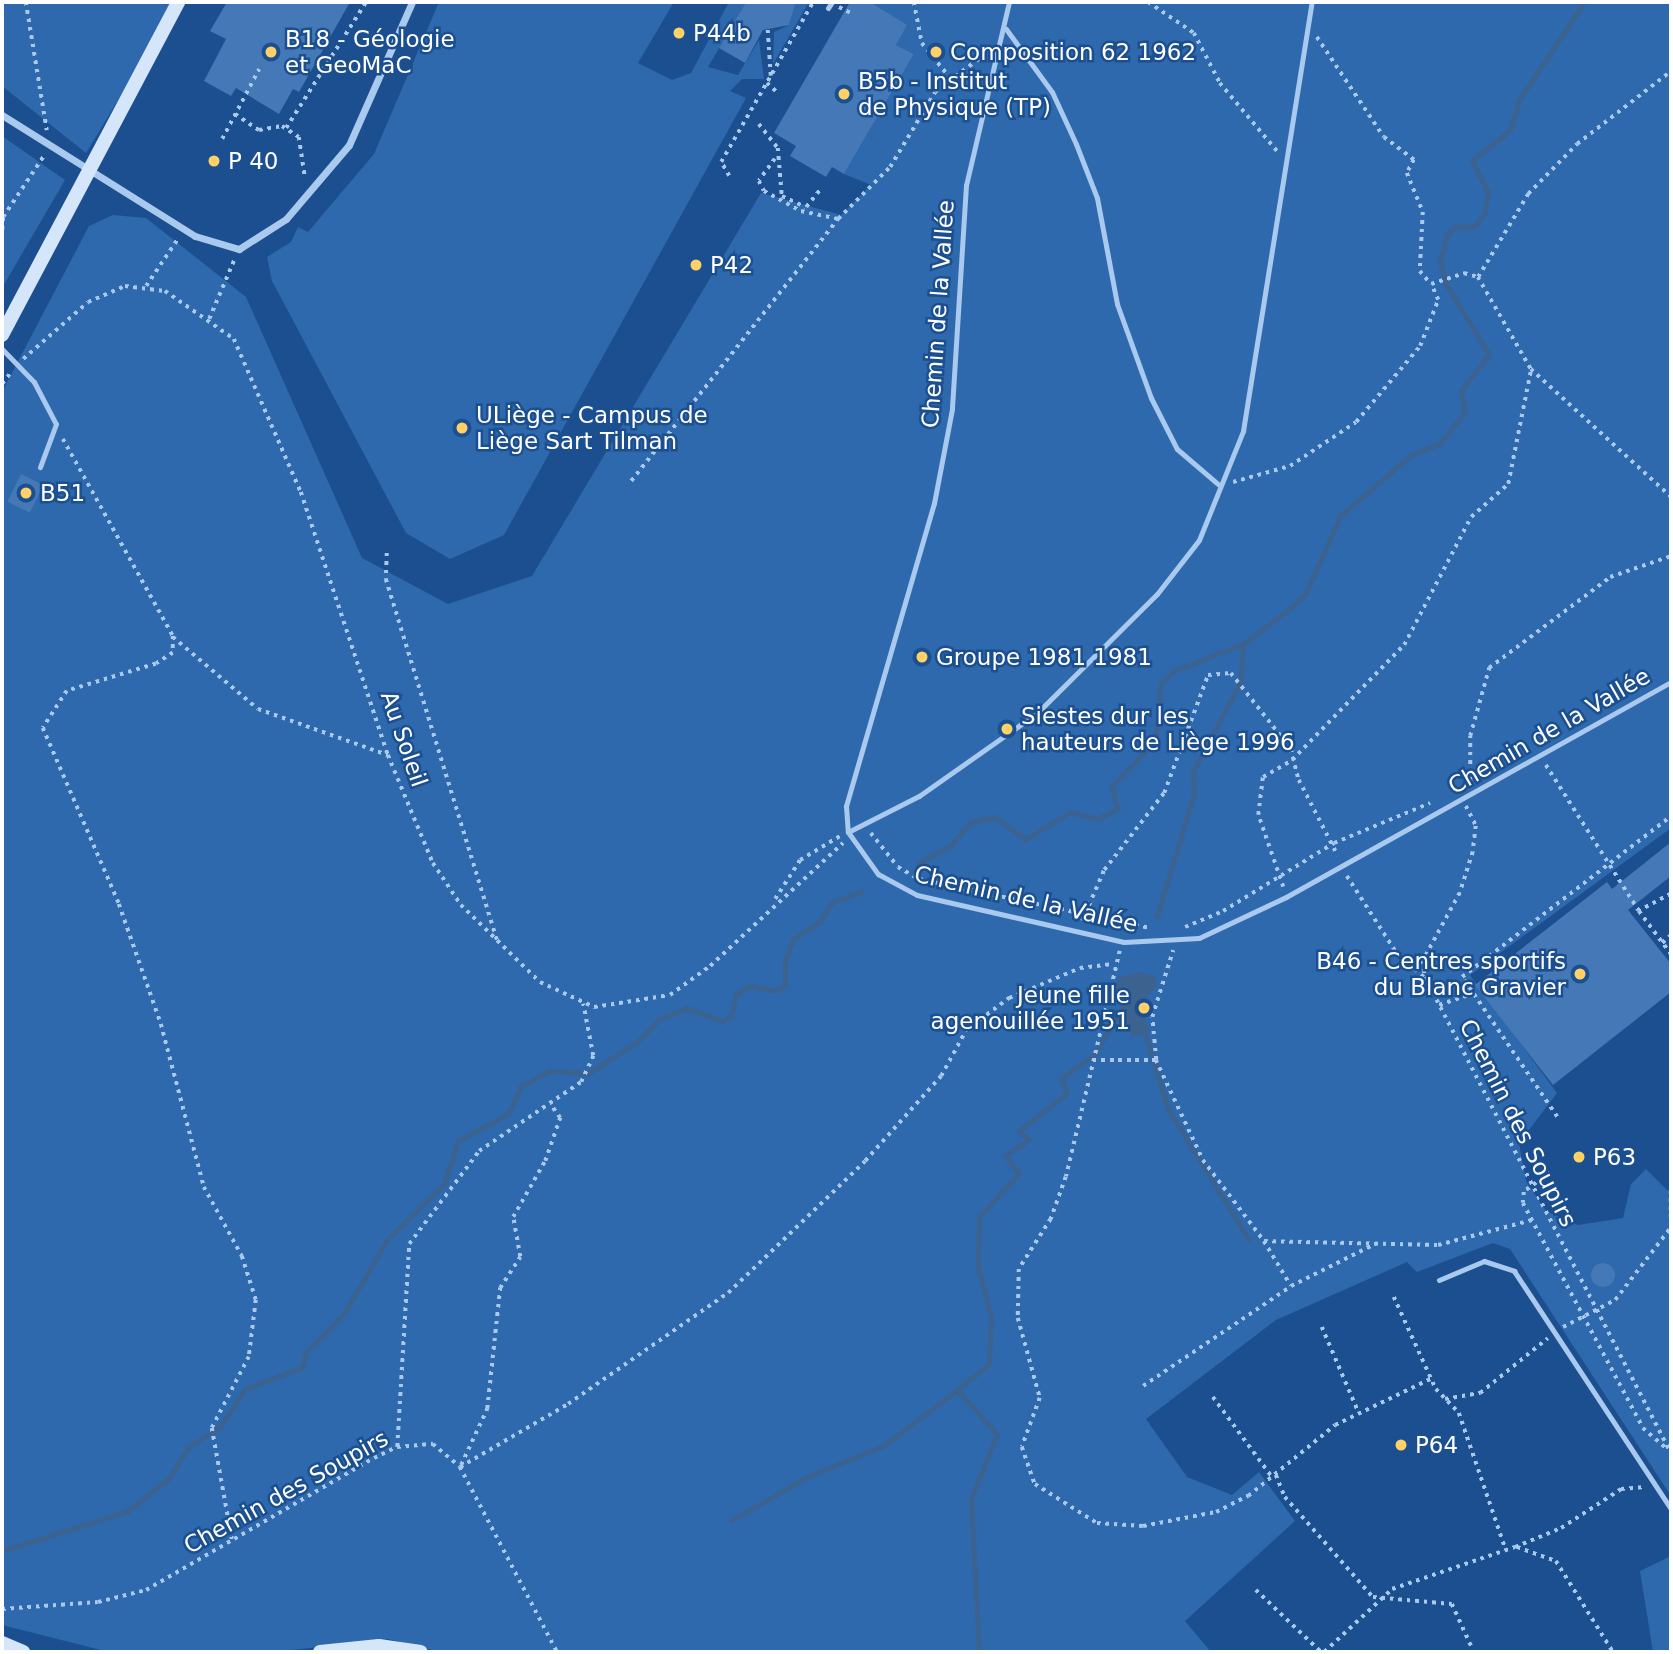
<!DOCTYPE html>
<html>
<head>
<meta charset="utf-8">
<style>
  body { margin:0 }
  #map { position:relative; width:1673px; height:1654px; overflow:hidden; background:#1b4f8f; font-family:"DejaVu Sans",sans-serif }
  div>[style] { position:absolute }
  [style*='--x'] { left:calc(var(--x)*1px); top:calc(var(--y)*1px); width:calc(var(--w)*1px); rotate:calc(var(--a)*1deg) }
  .green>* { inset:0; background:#2e69ad }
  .water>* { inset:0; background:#3c6290 }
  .stream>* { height:5px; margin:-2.5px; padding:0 2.5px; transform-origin:2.5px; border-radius:2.5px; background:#3c6290 }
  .building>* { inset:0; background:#4478b7; transform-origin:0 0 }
  .round { border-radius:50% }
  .path>* { height:3.5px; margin-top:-1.75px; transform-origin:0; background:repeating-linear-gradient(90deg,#a9c9ee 0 3.5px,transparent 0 8.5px) }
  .service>* { height:5px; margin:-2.5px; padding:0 2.5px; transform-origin:2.5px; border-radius:2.5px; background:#a9c9ee }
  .minor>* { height:7px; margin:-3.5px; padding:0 3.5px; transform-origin:3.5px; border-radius:3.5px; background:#a9c9ee }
  .secondary>* { height:14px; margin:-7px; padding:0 7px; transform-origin:7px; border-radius:7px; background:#d6e6fa }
  .dots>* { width:19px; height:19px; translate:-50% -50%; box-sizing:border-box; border:4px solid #1b4f8f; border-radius:50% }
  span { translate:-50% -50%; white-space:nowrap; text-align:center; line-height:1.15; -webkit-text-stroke:5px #1b4f8f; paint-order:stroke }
  .poi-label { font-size:23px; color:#fff }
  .left { translate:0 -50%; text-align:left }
  .right { translate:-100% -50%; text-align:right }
  .street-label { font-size:23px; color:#fff }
  .frame { position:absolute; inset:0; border:4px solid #fff; pointer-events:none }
</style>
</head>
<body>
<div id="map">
  <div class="green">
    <i style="clip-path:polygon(2px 2px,178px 2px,86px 153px,2px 86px)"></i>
    <i style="clip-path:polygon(439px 2px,674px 2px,638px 63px,672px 80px,691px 73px,729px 2px,746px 2px,708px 67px,738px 75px,759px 40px,764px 79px,742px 79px,730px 91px,746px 98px,504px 535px,450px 559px,406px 533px,272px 281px,267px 257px,291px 242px,298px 227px,308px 232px,374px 154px)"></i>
    <i style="clip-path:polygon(796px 2px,808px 4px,773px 64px,774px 32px,789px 25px)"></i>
    <i style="clip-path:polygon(870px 2px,1671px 2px,1671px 828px,1470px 975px,1557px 1093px,1519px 1143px,1526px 1181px,1546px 1211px,1578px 1225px,1623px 1218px,1631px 1184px,1646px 1169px,1671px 1194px,1671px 1496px,1510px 1249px,1493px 1243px,1417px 1272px,1407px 1262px,1276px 1320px,1146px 1419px,1187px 1477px,1232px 1495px,1259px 1472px,1295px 1521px,1185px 1621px,1211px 1652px,439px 1652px,388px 1639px,275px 1652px,109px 1652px,2px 1625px,2px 392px,89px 226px,113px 215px,146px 218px,246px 297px,362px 558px,448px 604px,532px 576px,761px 193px,841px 215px,871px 185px,844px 174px,914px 54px,896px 45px,906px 25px)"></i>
    <i style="clip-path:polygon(2px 136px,65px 180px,2px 288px)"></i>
    <i style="clip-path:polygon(1671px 1556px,1671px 1652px,1653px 1652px,1640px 1571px)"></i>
  </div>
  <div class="water">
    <i style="clip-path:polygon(1142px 972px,1154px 976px,1157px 986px,1139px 1005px,1150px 1032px,1132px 1037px,1114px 988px,1118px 977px)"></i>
  </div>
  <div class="stream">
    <i style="--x:919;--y:863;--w:37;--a:-29"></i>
    <i style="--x:951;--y:845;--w:30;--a:-49"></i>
    <i style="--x:971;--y:822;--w:24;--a:-12"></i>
    <i style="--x:994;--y:817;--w:39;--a:35"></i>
    <i style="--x:1026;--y:839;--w:52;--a:-31.5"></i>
    <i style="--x:1070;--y:812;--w:29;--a:14"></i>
    <i style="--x:1098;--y:819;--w:21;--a:-28"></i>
    <i style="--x:1117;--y:809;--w:24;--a:-102"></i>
    <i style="--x:1112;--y:786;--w:62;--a:-45.7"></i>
    <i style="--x:1155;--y:742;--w:59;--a:-84.2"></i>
    <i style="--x:1161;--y:683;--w:18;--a:-43"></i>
    <i style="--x:1174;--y:671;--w:74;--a:-21.4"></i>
    <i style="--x:1243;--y:644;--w:55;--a:-36.9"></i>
    <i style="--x:1287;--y:611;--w:26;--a:-43"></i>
    <i style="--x:1306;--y:593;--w:84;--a:-66.2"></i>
    <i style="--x:1340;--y:516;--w:92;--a:-40.6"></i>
    <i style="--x:1410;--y:456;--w:33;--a:-23"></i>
    <i style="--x:1440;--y:443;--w:40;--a:-51"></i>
    <i style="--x:1465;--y:412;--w:21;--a:-101"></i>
    <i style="--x:1461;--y:391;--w:46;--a:-52.9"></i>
    <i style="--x:1489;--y:354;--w:80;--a:-121.7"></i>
    <i style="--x:1447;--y:286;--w:26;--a:-106"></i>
    <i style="--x:1440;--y:261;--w:27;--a:-75"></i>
    <i style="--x:1447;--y:235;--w:11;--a:-49"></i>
    <i style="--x:1454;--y:227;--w:21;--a:-3"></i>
    <i style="--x:1475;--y:226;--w:16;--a:-52"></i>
    <i style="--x:1485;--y:213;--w:21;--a:-82"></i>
    <i style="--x:1488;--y:192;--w:35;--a:-117"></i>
    <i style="--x:1472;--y:161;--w:49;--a:-39.2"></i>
    <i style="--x:1510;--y:130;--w:31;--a:-73"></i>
    <i style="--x:1519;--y:100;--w:118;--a:-56.4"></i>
    <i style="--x:1157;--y:916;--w:127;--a:-73.1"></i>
    <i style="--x:1194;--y:794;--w:22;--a:-93"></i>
    <i style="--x:1193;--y:772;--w:102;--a:-62.4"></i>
    <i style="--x:1240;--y:682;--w:38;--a:-85"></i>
    <i style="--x:1144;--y:1029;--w:84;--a:73.3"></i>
    <i style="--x:1168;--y:1109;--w:154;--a:58.3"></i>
    <i style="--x:732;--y:1520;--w:86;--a:-29.8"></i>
    <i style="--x:807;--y:1477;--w:82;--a:-22.2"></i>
    <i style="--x:883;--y:1446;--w:93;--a:-37.1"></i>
    <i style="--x:2;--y:1551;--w:132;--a:-17.6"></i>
    <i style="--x:128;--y:1511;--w:53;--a:-38.8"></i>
    <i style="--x:169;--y:1478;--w:36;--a:-58"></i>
    <i style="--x:188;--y:1447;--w:38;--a:-32"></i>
    <i style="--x:220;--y:1427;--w:45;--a:-56.7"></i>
    <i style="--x:245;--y:1389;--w:62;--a:-20.8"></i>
    <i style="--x:303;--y:1367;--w:14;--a:-82"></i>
    <i style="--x:305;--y:1353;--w:54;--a:-45"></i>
    <i style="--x:343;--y:1315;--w:87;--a:-59.6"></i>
    <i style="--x:387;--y:1240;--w:80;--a:-44.5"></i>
    <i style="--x:444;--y:1184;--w:45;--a:-72"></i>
    <i style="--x:458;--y:1141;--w:57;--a:-28.4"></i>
    <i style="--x:508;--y:1114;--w:31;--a:-65"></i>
    <i style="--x:521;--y:1086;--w:32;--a:-28"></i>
    <i style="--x:549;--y:1071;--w:40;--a:2.9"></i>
    <i style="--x:589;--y:1073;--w:57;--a:-32.9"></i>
    <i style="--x:637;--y:1042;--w:32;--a:-46"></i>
    <i style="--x:659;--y:1019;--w:30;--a:-21"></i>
    <i style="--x:687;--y:1008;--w:38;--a:20"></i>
    <i style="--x:723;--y:1021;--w:9;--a:-27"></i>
    <i style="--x:731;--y:1017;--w:24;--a:-78"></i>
    <i style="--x:736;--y:994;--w:16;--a:-30"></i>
    <i style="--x:750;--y:986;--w:25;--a:11"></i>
    <i style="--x:775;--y:991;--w:12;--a:-31"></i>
    <i style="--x:785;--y:985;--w:25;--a:-90"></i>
    <i style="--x:785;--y:960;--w:24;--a:-68"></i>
    <i style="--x:794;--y:938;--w:31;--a:-32"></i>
    <i style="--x:820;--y:922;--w:23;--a:-59"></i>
    <i style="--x:832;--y:902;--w:31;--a:-19"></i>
    <i style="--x:979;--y:1652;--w:153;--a:-93"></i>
    <i style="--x:971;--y:1499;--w:70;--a:-68.2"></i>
    <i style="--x:997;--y:1434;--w:59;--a:-132.3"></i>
    <i style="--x:957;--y:1390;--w:41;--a:-39.1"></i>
    <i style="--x:989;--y:1364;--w:47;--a:-87.6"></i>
    <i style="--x:991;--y:1317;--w:52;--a:-104.6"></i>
    <i style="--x:978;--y:1267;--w:50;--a:-88.9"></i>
    <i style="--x:979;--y:1217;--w:59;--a:-47.7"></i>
    <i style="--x:1019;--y:1173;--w:22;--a:-129"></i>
    <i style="--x:1005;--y:1156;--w:29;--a:-35"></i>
    <i style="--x:1029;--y:1139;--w:13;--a:-141"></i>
    <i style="--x:1019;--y:1131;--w:61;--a:-38.4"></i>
    <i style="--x:1067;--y:1093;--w:16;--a:-112"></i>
    <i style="--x:1061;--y:1078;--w:40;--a:-34.9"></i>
    <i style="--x:1094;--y:1055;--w:57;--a:-59.4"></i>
  </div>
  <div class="building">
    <i style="clip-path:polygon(227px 2px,350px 2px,299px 92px,293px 89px,279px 114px,236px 88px,231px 96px,204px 81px,226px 39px,210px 31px)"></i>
    <i style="clip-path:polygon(746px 2px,796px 2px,789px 25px,763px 30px,745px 63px,719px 48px)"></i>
    <i style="clip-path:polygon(850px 2px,870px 2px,907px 25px,896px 45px,914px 54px,844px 174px,832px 167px,826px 177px,790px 156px,796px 146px,774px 133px)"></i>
    <i style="left:21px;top:474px;width:25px;height:31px;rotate:26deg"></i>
    <i style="clip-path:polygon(1671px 842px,1671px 876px,1628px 910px,1671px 964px,1671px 992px,1553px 1085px,1475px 985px,1607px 882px,1612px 889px)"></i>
    <i class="round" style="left:1591px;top:1263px;width:24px;height:24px"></i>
  </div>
  <div class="path">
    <i style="--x:26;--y:2;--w:130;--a:80.7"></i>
    <i style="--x:914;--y:2;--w:42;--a:79"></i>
    <i style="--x:922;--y:43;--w:46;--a:51.1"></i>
    <i style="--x:1148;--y:2;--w:55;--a:34"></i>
    <i style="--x:1194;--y:33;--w:56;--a:62.5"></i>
    <i style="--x:1220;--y:83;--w:89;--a:50"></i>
    <i style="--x:839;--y:7;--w:16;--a:27"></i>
    <i style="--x:768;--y:30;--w:46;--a:86.3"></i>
    <i style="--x:1317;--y:37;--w:120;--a:56.2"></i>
    <i style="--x:1384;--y:137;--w:38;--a:37"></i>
    <i style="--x:1414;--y:160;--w:15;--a:118"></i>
    <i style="--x:1407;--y:173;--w:42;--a:67.7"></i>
    <i style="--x:1423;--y:212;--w:59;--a:92.9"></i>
    <i style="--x:1420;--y:271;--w:17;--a:50"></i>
    <i style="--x:1431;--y:284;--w:35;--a:-18"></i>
    <i style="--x:1464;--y:273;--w:15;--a:16"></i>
    <i style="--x:1478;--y:277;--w:106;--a:60.1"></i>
    <i style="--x:1531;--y:369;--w:190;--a:42.4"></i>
    <i style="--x:767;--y:83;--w:15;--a:42"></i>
    <i style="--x:235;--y:114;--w:29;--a:34"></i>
    <i style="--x:259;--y:130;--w:23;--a:-10"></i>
    <i style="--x:282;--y:126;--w:20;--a:33"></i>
    <i style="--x:299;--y:137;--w:40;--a:81.5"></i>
    <i style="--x:759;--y:124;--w:31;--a:52"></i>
    <i style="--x:778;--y:148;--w:48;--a:85.2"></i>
    <i style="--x:782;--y:196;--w:26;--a:25"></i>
    <i style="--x:806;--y:207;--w:22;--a:-51"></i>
    <i style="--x:286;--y:128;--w:149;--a:-57.6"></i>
    <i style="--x:222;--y:139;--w:79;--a:-62.1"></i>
    <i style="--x:775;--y:159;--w:27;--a:126"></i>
    <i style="--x:759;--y:181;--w:11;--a:63"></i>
    <i style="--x:764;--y:191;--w:42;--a:28.4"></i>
    <i style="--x:801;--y:211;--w:38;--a:12"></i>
    <i style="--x:729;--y:176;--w:16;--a:-120"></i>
    <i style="--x:721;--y:162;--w:185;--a:-60.1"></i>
    <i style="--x:2;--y:230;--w:13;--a:-86"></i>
    <i style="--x:3;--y:217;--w:76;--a:-56.3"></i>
    <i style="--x:1478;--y:277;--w:97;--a:-58.9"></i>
    <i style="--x:1528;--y:194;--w:70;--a:-45.6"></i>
    <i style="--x:1577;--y:144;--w:119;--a:-37.8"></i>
    <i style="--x:146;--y:286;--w:55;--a:-56"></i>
    <i style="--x:209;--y:319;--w:64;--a:-67"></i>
    <i style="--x:23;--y:359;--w:86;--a:-41.2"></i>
    <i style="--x:88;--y:302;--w:40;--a:-23.4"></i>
    <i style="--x:125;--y:286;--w:40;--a:7.1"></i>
    <i style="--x:165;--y:291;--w:84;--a:34.8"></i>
    <i style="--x:234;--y:339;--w:167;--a:66.4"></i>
    <i style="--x:301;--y:492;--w:277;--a:71.7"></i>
    <i style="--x:388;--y:755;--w:117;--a:67.4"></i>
    <i style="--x:433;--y:863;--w:50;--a:56.3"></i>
    <i style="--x:461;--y:905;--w:110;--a:44.3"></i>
    <i style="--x:540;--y:982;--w:60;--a:24.8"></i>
    <i style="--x:594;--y:1007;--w:77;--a:-9"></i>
    <i style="--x:670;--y:995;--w:49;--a:-35.9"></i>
    <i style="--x:710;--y:966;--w:181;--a:-42.8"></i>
    <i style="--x:2;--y:384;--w:15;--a:-53"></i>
    <i style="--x:63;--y:439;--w:226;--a:60.8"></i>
    <i style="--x:173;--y:636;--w:17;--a:90"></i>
    <i style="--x:173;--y:653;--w:20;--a:147"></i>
    <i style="--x:156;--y:664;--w:93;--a:163.1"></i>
    <i style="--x:67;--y:691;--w:44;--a:123"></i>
    <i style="--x:43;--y:728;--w:192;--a:66.6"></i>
    <i style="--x:119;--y:904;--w:127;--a:70.7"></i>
    <i style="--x:161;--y:1024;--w:169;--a:75.2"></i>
    <i style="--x:204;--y:1187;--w:79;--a:61.2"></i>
    <i style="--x:242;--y:1256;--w:46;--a:72.3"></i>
    <i style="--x:256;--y:1300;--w:57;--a:97"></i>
    <i style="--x:249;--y:1357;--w:80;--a:117.5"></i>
    <i style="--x:212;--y:1428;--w:113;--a:79.8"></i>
    <i style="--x:631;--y:481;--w:334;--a:-51.7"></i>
    <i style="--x:838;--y:219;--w:74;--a:-45"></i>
    <i style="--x:890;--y:167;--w:87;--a:-59"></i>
    <i style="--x:935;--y:92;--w:63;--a:-37.2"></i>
    <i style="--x:1233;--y:482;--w:59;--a:-15.7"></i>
    <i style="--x:1290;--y:466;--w:79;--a:-33.7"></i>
    <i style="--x:1356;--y:422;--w:99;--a:-49.9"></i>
    <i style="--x:1420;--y:346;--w:49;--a:-68.6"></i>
    <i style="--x:1438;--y:300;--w:17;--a:-114"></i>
    <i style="--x:387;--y:553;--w:26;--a:92"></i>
    <i style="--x:386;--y:579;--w:380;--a:72.9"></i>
    <i style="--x:173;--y:637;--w:111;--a:40.3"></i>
    <i style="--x:258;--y:709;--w:138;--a:19.5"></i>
    <i style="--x:1546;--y:765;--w:173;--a:57.5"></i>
    <i style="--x:1470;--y:781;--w:45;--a:-90"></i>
    <i style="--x:1470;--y:736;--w:71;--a:-74.4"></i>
    <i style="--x:1489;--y:668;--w:151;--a:-36.9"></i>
    <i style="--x:1610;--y:577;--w:65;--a:-19"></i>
    <i style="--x:1466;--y:806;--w:22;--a:63"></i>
    <i style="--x:1476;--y:826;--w:26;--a:97"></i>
    <i style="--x:1473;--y:852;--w:43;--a:107.6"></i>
    <i style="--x:1460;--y:893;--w:77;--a:118.6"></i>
    <i style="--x:1423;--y:961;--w:16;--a:83"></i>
    <i style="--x:1425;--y:977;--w:536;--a:62.67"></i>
    <i style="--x:871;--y:833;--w:43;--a:51.5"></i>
    <i style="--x:898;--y:867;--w:24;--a:30"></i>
    <i style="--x:919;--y:879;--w:236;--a:12"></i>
    <i style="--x:1347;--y:876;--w:90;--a:57.2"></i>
    <i style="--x:1396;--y:952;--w:38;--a:42"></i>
    <i style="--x:1283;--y:887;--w:76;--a:-109.1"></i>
    <i style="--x:1258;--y:815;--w:38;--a:-83"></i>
    <i style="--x:1263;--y:777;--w:34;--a:-30"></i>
    <i style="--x:1292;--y:760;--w:161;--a:-45.8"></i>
    <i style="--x:1404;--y:645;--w:144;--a:-62.4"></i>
    <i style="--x:1471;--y:517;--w:50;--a:-41.7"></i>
    <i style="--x:1508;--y:484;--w:117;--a:-78.7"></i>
    <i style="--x:1671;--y:894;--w:36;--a:152"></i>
    <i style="--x:1639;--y:911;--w:54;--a:53.3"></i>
    <i style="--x:775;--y:899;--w:46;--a:-57.3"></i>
    <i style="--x:800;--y:860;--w:47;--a:-31"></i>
    <i style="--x:1082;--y:921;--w:56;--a:-66.7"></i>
    <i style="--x:1104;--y:870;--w:98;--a:-52.1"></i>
    <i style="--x:1164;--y:793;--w:126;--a:-69.6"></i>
    <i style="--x:1208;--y:675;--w:23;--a:-5"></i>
    <i style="--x:1231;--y:673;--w:97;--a:51.7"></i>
    <i style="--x:1291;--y:749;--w:32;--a:76"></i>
    <i style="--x:1299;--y:780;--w:85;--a:62.8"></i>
    <i style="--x:1185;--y:927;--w:41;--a:-22.8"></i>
    <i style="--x:1223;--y:911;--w:130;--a:-31.5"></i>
    <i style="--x:1334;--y:843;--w:104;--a:-22.6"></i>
    <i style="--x:1662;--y:943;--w:12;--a:-42"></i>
    <i style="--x:1120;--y:951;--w:232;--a:103.4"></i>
    <i style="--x:1066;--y:1177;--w:45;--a:109.7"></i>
    <i style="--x:1051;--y:1219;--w:59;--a:122.6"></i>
    <i style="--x:1019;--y:1269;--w:49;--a:91.2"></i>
    <i style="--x:1018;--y:1318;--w:83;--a:74.6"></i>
    <i style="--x:1040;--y:1398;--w:52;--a:110.2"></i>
    <i style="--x:1022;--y:1447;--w:39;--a:71"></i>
    <i style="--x:1035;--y:1484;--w:73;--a:32.2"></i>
    <i style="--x:1097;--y:1523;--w:46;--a:3.7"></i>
    <i style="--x:1143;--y:1526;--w:74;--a:-10.9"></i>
    <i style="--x:1216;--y:1512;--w:36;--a:-27"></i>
    <i style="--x:1248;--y:1496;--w:112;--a:-39.2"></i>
    <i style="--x:1335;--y:1425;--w:106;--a:-25.8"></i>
    <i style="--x:1439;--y:1005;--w:36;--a:-19"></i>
    <i style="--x:1093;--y:1060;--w:63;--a:0"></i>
    <i style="--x:1156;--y:1060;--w:43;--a:-95.3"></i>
    <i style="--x:1152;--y:1017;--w:70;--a:-72.6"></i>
    <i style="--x:1156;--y:1060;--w:110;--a:64.8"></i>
    <i style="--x:1203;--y:1160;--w:101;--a:53"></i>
    <i style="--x:1264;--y:1241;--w:174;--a:1.3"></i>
    <i style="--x:1438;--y:1245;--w:97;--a:-14.9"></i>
    <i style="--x:1557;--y:1117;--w:169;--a:-124.2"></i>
    <i style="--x:1462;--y:977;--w:264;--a:-37.6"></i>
    <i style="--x:1550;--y:1173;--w:32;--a:144"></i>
    <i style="--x:1524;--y:1192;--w:11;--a:95"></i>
    <i style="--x:1523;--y:1203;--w:255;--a:61.9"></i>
    <i style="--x:1643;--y:1428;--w:32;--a:41"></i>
    <i style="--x:1671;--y:1190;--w:27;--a:90"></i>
    <i style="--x:1264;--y:1241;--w:52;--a:59"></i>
    <i style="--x:1394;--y:1297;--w:101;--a:65.5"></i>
    <i style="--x:1436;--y:1389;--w:33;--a:46"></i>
    <i style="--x:1459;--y:1413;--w:145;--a:71.1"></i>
    <i style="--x:1322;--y:1327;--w:91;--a:66.8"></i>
    <i style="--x:1563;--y:1327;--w:59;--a:-27.4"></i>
    <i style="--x:1615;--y:1300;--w:92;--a:-52.5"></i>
    <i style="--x:1143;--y:1386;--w:179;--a:-34"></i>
    <i style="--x:1291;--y:1286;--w:94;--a:-26.6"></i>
    <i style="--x:1213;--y:1397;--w:99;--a:53.6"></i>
    <i style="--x:1445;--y:1399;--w:36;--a:-10"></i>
    <i style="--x:1480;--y:1393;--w:87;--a:-39"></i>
    <i style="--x:397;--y:1447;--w:203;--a:-86.6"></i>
    <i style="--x:409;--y:1244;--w:116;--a:-53"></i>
    <i style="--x:479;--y:1151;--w:123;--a:-34.1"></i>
    <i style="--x:581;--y:1082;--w:29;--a:-65"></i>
    <i style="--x:593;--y:1056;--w:53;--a:-100.9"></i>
    <i style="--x:461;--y:1465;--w:62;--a:-65.1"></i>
    <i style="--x:487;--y:1409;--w:122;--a:-83.9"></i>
    <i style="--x:500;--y:1288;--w:37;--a:-57"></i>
    <i style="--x:520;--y:1257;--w:41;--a:-99.9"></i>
    <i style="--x:513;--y:1217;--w:64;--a:-60.3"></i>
    <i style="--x:545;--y:1161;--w:46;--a:-70.8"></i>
    <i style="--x:560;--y:1118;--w:14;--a:-126"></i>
    <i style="--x:460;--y:1467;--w:125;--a:-30.3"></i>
    <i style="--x:568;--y:1404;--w:195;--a:-34.8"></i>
    <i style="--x:728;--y:1293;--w:190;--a:-43.9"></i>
    <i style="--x:865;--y:1161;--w:114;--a:-48.2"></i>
    <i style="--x:941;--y:1076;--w:52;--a:-61.5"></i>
    <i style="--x:966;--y:1030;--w:54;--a:-36.7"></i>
    <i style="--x:1009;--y:998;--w:77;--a:-22.9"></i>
    <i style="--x:1080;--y:968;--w:33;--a:-7"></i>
    <i style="--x:1276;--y:1475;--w:24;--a:68"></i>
    <i style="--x:1285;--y:1497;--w:133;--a:48.7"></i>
    <i style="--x:1373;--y:1597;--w:79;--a:5.1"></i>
    <i style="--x:1452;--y:1604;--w:53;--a:65.4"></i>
    <i style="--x:1517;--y:1547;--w:41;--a:19.7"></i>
    <i style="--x:1556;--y:1561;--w:107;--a:57.9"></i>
    <i style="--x:1256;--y:1590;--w:90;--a:43.6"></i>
    <i style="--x:2;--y:1609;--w:96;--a:-4.2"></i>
    <i style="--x:98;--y:1602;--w:49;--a:-14"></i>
    <i style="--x:146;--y:1590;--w:263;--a:-30.1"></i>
    <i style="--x:374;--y:1458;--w:25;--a:-26"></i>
    <i style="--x:397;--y:1447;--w:36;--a:-5"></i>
    <i style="--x:433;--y:1444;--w:35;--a:40"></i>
    <i style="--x:460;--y:1467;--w:209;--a:62.3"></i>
    <i style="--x:1324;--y:1652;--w:93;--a:-42.8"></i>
    <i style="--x:1392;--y:1589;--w:130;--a:-18.9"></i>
    <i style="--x:1515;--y:1547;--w:50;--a:-22.4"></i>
    <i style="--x:1561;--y:1528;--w:72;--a:-33"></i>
    <i style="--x:1621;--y:1489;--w:24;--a:-5"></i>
  </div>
  <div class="service">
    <i style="--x:1009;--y:2;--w:188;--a:103.2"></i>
    <i style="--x:966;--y:185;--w:224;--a:93.6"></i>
    <i style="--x:952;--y:409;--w:96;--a:100.8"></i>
    <i style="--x:934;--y:503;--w:316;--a:106.2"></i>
    <i style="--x:846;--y:806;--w:26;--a:86"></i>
    <i style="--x:848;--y:832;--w:52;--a:54.5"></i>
    <i style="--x:878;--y:874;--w:44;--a:28.3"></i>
    <i style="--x:917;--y:895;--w:212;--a:12.8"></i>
    <i style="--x:1124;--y:942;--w:75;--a:-3.1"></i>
    <i style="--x:1199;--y:938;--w:96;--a:-25.2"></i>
    <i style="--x:1286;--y:897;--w:441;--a:-29.2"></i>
    <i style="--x:828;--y:8;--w:7;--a:-56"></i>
    <i style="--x:1006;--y:29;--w:78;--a:53.9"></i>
    <i style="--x:1052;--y:92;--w:57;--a:65.2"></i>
    <i style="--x:1076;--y:144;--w:58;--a:68.7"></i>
    <i style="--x:1097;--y:198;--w:108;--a:79.3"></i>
    <i style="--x:1117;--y:304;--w:100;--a:70.1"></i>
    <i style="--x:1151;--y:398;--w:57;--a:63"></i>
    <i style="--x:1177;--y:449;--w:54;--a:40.5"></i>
    <i style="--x:2;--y:349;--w:46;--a:45.9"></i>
    <i style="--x:34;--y:382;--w:47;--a:62.4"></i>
    <i style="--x:56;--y:424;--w:46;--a:110.4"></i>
    <i style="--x:848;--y:832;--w:80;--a:-26.9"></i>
    <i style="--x:919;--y:796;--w:144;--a:-35.1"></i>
    <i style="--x:1037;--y:713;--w:169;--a:-44.8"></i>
    <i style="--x:1157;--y:594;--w:68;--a:-52.1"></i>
    <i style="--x:1199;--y:540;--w:118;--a:-68"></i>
    <i style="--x:1243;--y:431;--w:435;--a:-80.9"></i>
    <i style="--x:1439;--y:1280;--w:49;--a:-22.9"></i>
    <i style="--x:1484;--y:1261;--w:32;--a:18"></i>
    <i style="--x:1514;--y:1271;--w:285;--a:56.6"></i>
  </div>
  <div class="minor">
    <i style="--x:2;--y:115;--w:228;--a:32.1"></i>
    <i style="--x:195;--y:236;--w:46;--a:16.5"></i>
    <i style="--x:239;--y:249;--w:56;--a:-32.6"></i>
    <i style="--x:286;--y:219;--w:97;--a:-49.6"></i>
    <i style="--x:349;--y:145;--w:156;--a:-66.2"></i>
  </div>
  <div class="secondary">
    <i style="--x:2;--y:335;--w:377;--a:-62.1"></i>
    <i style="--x:2;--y:1643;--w:23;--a:23"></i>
    <i style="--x:320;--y:1652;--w:59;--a:-5.8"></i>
    <i style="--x:379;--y:1646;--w:42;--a:8.1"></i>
  </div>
  <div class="dots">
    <i style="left:679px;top:33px;background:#ffd166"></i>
    <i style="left:271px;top:52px;background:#ffd166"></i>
    <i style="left:936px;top:52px;background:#ffd166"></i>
    <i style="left:844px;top:94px;background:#ffd166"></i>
    <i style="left:214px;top:161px;background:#ffd166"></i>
    <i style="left:696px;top:265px;background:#ffd166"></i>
    <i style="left:462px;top:428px;background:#ffd166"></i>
    <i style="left:26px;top:493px;background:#ffd166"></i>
    <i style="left:922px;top:657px;background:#ffd166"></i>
    <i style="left:1007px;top:729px;background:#ffd166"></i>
    <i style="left:1580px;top:974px;background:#ffd166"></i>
    <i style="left:1144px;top:1008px;background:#ffd166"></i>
    <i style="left:1579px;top:1157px;background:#ffd166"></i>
    <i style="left:1401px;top:1445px;background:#ffd166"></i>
  </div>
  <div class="poi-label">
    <span class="left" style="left:693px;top:33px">P44b</span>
    <span class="left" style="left:285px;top:52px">B18 - Géologie<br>et GeoMaC</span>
    <span class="left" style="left:950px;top:52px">Composition 62 1962</span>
    <span class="left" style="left:858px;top:94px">B5b - Institut<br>de Physique (TP)</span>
    <span class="left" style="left:228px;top:161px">P 40</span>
    <span class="left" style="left:710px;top:265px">P42</span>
    <span class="left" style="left:476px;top:428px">ULiège - Campus de<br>Liège Sart Tilman</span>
    <span class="left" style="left:40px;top:493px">B51</span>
    <span class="left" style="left:936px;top:657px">Groupe 1981 1981</span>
    <span class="left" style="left:1021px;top:729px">Siestes dur les<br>hauteurs de Liège 1996</span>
    <span class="right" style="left:1566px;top:974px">B46 - Centres sportifs<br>du Blanc Gravier</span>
    <span class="right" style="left:1130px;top:1008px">Jeune fille<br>agenouillée 1951</span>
    <span class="left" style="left:1593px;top:1157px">P63</span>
    <span class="left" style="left:1415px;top:1445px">P64</span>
  </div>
  <div class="street-label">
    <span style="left:938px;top:314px;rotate:-86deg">Chemin de la Vallée</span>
    <span style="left:1549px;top:731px;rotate:-30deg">Chemin de la Vallée</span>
    <span style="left:404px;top:739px;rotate:71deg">Au Soleil</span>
    <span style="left:1026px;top:899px;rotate:13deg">Chemin de la Vallée</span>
    <span style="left:1518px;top:1123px;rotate:63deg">Chemin des Soupirs</span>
    <span style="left:286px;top:1492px;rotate:-29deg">Chemin des Soupirs</span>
  </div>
  <div class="frame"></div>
</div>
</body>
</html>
